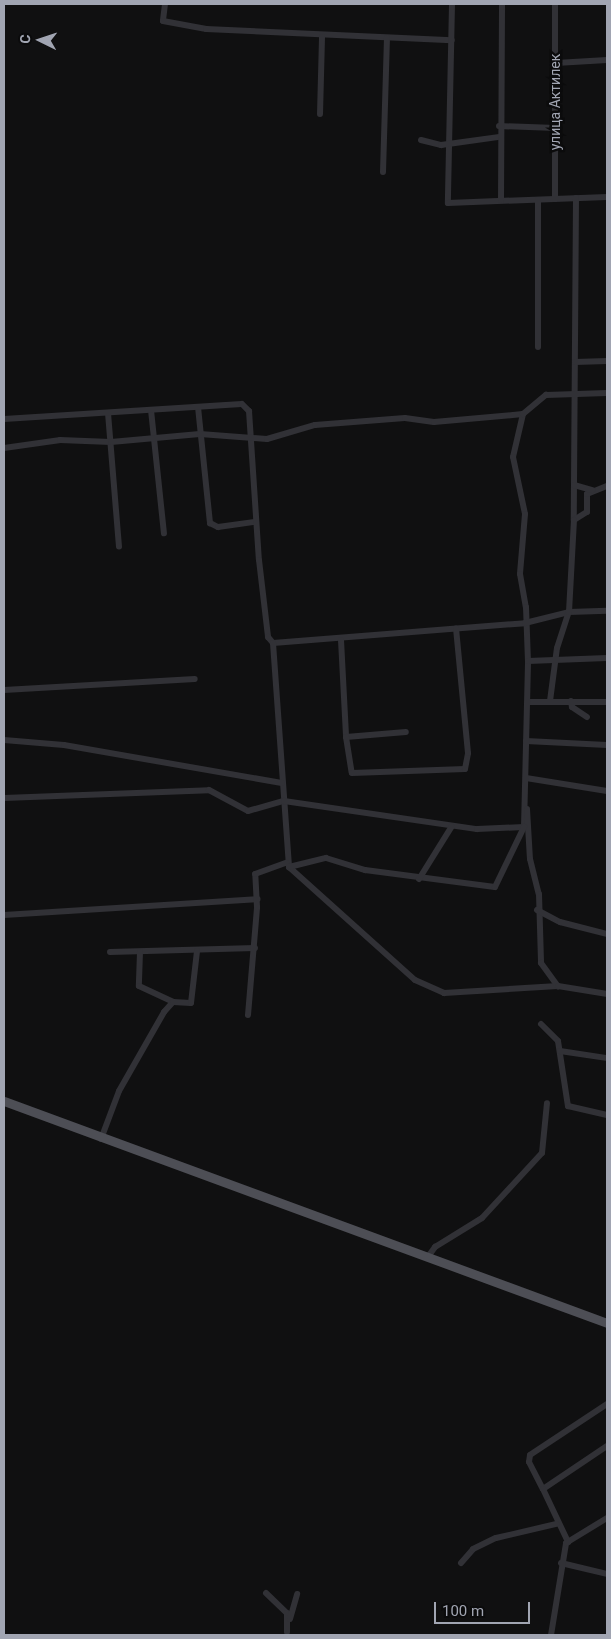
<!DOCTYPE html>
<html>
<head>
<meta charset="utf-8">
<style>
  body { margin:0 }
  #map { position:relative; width:611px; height:1639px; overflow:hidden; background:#101011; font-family:Roboto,sans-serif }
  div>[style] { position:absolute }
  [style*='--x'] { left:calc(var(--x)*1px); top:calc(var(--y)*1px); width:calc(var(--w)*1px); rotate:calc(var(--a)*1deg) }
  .minor>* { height:6px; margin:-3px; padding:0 3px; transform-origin:3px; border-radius:3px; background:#313136 }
  .major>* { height:9px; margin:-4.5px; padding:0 4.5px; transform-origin:4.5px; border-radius:4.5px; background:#4d4e55 }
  span { translate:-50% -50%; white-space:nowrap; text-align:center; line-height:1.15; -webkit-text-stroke:5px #0b0b0c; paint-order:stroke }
  .street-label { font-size:14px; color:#a1a5b2 }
  .frame { position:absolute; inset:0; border:5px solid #a1a5b2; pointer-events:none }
  .north { position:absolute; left:15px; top:15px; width:50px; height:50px; -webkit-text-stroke:4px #0b0b0c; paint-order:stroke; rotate:274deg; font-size:14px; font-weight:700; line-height:20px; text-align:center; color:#a1a5b2 }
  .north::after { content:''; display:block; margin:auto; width:18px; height:22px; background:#a1a5b2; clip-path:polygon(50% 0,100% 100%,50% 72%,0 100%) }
  .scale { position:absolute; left:434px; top:1602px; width:96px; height:22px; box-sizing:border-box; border:2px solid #a1a5b2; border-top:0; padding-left:6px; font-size:15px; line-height:18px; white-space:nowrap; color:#a1a5b2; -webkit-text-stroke:4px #0b0b0c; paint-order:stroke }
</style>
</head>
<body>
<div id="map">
  <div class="minor">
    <i style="--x:165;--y:4;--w:17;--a:97"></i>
    <i style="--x:163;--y:21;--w:44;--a:10.5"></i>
    <i style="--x:206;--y:29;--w:246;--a:2.6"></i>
    <i style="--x:452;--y:4;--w:199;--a:91.2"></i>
    <i style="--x:448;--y:203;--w:159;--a:-2.2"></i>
    <i style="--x:555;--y:4;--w:195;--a:90"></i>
    <i style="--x:556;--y:63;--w:51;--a:-3.4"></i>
    <i style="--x:320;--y:114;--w:77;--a:-88.5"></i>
    <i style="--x:499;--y:126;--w:57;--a:2"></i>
    <i style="--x:421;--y:140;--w:21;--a:14"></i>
    <i style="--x:441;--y:145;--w:59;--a:-7.9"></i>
    <i style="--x:383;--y:172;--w:134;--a:-88.3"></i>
    <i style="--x:576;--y:198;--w:322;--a:90.4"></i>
    <i style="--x:574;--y:520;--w:15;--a:-32"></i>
    <i style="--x:587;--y:512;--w:18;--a:-90"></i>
    <i style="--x:587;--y:494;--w:22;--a:-22"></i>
    <i style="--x:501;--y:200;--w:196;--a:-89.7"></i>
    <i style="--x:538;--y:347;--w:147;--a:-90"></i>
    <i style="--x:575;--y:362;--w:32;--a:-2"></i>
    <i style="--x:198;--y:407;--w:117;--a:84.1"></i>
    <i style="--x:210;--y:523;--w:9;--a:27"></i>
    <i style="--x:218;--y:527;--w:37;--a:-8"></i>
    <i style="--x:151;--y:410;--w:124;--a:84"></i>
    <i style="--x:108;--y:413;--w:134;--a:85.3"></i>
    <i style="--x:523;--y:414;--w:44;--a:103.1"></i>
    <i style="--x:513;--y:457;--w:58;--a:78.1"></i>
    <i style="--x:525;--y:514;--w:60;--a:94.8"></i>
    <i style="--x:520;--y:574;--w:34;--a:80"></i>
    <i style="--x:526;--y:607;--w:54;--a:87.9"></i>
    <i style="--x:4;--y:419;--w:238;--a:-3.6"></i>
    <i style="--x:242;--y:404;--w:10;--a:45"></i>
    <i style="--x:249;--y:411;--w:149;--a:86.2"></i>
    <i style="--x:259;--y:560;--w:78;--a:83.3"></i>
    <i style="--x:268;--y:637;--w:8;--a:50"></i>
    <i style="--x:273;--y:643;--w:253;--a:-4.5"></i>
    <i style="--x:525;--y:623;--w:45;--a:-14"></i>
    <i style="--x:569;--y:612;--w:38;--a:-2"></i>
    <i style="--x:4;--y:448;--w:57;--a:-8.1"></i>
    <i style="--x:60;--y:440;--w:51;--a:2.2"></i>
    <i style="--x:111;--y:442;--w:89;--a:-5.1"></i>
    <i style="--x:200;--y:434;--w:67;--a:4.3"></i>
    <i style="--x:267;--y:439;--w:50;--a:-16.3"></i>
    <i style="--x:315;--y:425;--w:90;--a:-4.4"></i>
    <i style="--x:405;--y:418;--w:29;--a:8"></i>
    <i style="--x:434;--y:422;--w:89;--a:-5.1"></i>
    <i style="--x:523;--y:414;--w:30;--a:-40"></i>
    <i style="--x:546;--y:395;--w:61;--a:-1.9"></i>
    <i style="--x:574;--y:485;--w:19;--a:16"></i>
    <i style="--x:341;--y:640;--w:97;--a:87"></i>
    <i style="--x:346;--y:737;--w:60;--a:-4.8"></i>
    <i style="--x:273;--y:643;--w:225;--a:85.9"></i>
    <i style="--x:289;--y:867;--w:169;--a:41.9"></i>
    <i style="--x:415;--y:980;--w:32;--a:24"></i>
    <i style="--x:444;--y:993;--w:114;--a:-3.5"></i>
    <i style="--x:4;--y:690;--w:191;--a:-3.3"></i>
    <i style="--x:550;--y:701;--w:53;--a:-82.5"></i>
    <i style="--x:557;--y:648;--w:38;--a:-72"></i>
    <i style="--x:569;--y:612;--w:92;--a:-86.9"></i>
    <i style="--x:571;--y:701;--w:6;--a:81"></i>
    <i style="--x:572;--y:707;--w:18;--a:34"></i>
    <i style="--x:528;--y:702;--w:79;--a:0"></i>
    <i style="--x:346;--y:737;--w:36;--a:81"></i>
    <i style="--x:352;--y:773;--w:113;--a:-2"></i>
    <i style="--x:465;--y:769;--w:16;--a:-79"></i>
    <i style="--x:468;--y:753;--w:125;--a:-95.5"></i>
    <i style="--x:4;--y:740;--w:60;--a:4.8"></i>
    <i style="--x:64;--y:745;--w:221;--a:9.9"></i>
    <i style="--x:526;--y:741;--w:81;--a:2.8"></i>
    <i style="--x:526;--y:778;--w:82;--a:9.1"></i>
    <i style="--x:4;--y:798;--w:205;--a:-2.2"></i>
    <i style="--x:209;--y:790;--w:44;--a:28.3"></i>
    <i style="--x:248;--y:811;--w:37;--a:-16"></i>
    <i style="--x:284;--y:801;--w:195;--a:8.3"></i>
    <i style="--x:477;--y:829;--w:47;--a:-2.4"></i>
    <i style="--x:524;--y:827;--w:166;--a:-88.6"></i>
    <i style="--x:528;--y:661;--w:79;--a:-2.2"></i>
    <i style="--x:527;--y:809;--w:50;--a:86.6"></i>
    <i style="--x:530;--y:859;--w:36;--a:76"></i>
    <i style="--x:539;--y:894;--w:69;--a:88.3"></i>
    <i style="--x:541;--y:963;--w:29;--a:54"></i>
    <i style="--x:558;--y:986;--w:50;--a:9.3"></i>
    <i style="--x:289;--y:867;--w:38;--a:-14"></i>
    <i style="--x:326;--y:858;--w:41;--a:17.1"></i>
    <i style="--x:365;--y:870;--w:131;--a:7.5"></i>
    <i style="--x:495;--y:887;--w:67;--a:-64.2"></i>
    <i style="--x:419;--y:879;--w:62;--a:-58.1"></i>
    <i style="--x:537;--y:910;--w:26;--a:28"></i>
    <i style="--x:560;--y:922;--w:49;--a:14.3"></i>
    <i style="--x:4;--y:915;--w:254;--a:-3.6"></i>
    <i style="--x:110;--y:952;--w:145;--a:-1.6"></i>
    <i style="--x:140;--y:952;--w:34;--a:92"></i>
    <i style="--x:139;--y:986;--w:38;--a:25"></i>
    <i style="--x:248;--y:1015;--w:108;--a:-85.2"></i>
    <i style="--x:257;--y:907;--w:33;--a:-93"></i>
    <i style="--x:255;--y:874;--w:33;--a:-20"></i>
    <i style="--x:541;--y:1024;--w:24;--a:45"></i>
    <i style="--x:558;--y:1041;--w:66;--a:81.3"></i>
    <i style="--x:568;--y:1106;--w:40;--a:13"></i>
    <i style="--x:560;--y:1051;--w:48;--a:8.5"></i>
    <i style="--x:101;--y:1139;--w:51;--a:-69.4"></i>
    <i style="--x:119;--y:1091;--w:91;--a:-60.3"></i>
    <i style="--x:164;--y:1012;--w:13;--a:-48"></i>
    <i style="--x:173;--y:1002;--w:18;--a:3"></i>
    <i style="--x:191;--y:1003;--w:52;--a:-83.4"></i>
    <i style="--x:427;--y:1258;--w:14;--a:-54"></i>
    <i style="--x:435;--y:1247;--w:55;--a:-31.7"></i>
    <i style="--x:482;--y:1218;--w:88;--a:-47.3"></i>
    <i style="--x:542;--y:1153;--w:50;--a:-84.3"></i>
    <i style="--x:607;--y:1404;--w:92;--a:146.5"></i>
    <i style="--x:530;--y:1455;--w:7;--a:98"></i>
    <i style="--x:529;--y:1462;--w:30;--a:63"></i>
    <i style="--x:543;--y:1489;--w:77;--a:-33.9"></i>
    <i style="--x:543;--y:1489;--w:59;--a:64.7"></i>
    <i style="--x:461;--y:1563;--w:18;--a:-49"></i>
    <i style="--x:473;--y:1549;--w:25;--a:-26"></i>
    <i style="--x:496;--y:1538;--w:62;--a:-13.1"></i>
    <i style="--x:561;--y:1563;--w:47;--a:13.4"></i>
    <i style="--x:266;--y:1593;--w:29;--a:44"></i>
    <i style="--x:287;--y:1613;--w:19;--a:90"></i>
    <i style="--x:290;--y:1619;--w:26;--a:-74"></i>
    <i style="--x:551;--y:1635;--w:93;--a:-80.7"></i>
    <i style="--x:566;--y:1543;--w:48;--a:-31.4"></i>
  </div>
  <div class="major">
    <i style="--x:4;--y:1101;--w:643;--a:20.21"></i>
  </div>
  <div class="street-label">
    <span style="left:555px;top:102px;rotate:-90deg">улица Актилек</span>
  </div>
  <div class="frame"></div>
  <div class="north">С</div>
  <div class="scale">100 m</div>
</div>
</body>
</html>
